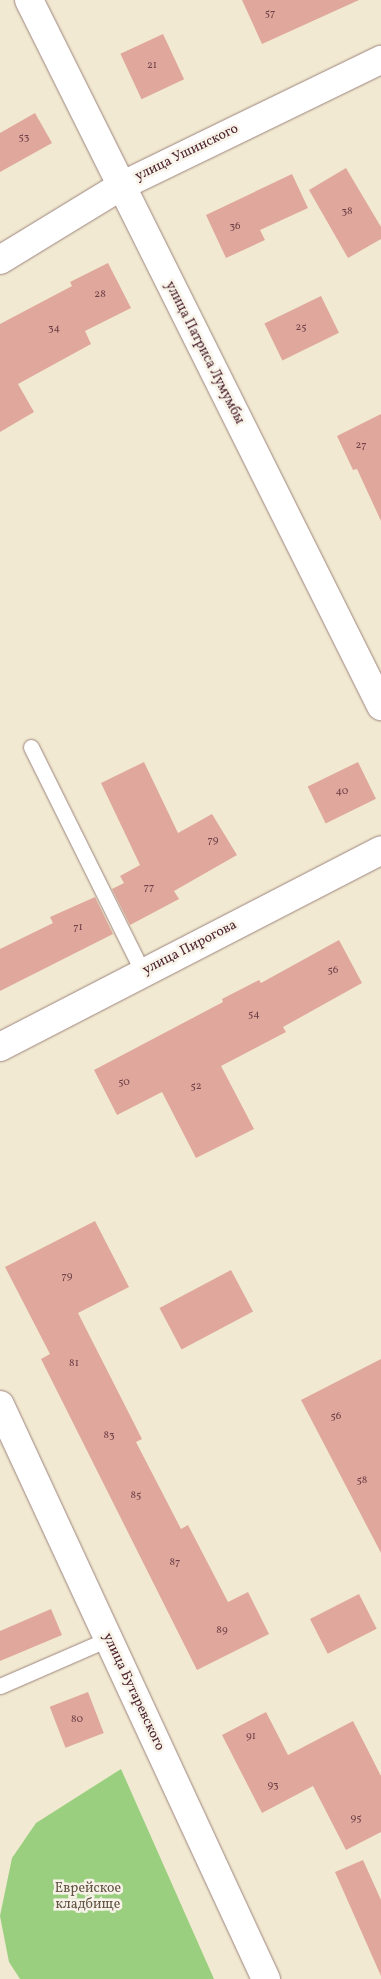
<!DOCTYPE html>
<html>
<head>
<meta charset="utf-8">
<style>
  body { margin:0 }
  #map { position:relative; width:381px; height:1979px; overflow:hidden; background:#f1e9d1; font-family:Vollkorn,serif }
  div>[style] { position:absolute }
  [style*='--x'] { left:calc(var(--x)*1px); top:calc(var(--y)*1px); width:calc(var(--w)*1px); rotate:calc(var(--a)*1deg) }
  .green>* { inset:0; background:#9acf80 }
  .building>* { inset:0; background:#e0a89d; transform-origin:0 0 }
  .roads { filter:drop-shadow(0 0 1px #9e847e) drop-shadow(0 0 1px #9e847e) }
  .service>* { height:15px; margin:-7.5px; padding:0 7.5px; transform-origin:7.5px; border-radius:7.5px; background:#fff }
  .minor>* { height:28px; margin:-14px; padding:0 14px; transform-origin:14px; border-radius:14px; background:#fff }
  .tertiary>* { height:28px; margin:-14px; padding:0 14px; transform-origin:14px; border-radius:14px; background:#fff }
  span { translate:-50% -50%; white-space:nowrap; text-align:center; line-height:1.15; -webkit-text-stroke:5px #f7f3e8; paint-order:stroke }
  .number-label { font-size:11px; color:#704148 }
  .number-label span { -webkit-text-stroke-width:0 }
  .street-label { font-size:14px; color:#4a1f2b }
  .park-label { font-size:14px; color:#625444 }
</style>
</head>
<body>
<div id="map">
  <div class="green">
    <i style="clip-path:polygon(121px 1769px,214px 1979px,20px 1979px,9px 1962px,0 1916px,12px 1858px,36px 1823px)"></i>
  </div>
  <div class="building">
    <i style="clip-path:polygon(242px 0,359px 0,262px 44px)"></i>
    <i style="left:163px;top:34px;width:50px;height:47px;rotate:65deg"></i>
    <i style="clip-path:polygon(35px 113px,52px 143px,0 172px,0 133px)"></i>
    <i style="clip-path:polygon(346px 168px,381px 227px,381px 239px,348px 258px,309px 190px)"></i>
    <i style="clip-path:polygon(292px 174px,308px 208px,260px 230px,265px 240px,226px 258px,206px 215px)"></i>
    <i style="clip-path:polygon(108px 263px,131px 308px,85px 331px,91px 344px,18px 384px,34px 412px,0 432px,0 324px,72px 286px,70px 282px)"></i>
    <i style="left:321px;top:296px;width:41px;height:63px;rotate:64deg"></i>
    <i style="clip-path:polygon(381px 414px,381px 521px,357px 469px,353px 470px,337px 436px)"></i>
    <i style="clip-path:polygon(144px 762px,178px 833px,212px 814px,237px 855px,174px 891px,179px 899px,130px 925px,112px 889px,124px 883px,120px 876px,140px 865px,101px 783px)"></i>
    <i style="left:358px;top:762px;width:41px;height:56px;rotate:64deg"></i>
    <i style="clip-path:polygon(95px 897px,113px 934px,0 991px,0 949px,53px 923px,50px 917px)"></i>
    <i style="clip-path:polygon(339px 940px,362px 983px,283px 1027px,286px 1032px,221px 1066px,254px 1129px,196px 1158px,162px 1092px,117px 1115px,94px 1070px,223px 1002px,222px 999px,259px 980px,261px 983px)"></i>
    <i style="clip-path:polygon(95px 1221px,129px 1287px,78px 1313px,142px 1439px,136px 1442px,181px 1529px,188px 1525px,228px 1602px,248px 1592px,269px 1634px,197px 1670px,41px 1359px,50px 1354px,5px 1267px)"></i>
    <i style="left:231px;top:1270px;width:47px;height:81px;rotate:62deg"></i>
    <i style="clip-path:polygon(381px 1359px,381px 1553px,301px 1400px)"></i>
    <i style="left:359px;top:1594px;width:39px;height:55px;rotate:63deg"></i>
    <i style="clip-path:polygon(51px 1609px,62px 1635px,0 1661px,0 1631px)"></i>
    <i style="left:88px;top:1692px;width:44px;height:41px;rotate:69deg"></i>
    <i style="clip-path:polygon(266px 1712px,288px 1755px,353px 1721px,381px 1776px,381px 1832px,346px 1850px,313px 1786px,262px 1813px,222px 1735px)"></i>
    <i style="clip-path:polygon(363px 1860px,381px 1900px,381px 1976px,335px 1872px)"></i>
  </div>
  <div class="roads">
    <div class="service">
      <i style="--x:31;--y:747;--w:252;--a:63.6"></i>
      <i style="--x:0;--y:1686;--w:118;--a:-23.5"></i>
    </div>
    <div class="minor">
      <i style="--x:29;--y:0;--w:789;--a:63.5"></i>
      <i style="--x:0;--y:260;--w:142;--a:-31.4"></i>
      <i style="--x:121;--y:186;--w:289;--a:-25.9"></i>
      <i style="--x:0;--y:1405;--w:633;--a:65.14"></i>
    </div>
    <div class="tertiary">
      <i style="--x:0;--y:1047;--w:429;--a:-27.3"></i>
    </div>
  </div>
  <div class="number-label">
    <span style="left:270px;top:14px">57</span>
    <span style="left:152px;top:66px">21</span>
    <span style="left:24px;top:138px">53</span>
    <span style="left:347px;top:212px">38</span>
    <span style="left:235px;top:227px">36</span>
    <span style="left:100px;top:295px">28</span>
    <span style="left:301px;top:328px">25</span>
    <span style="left:54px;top:329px">34</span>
    <span style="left:361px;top:446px">27</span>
    <span style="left:342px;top:792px">40</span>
    <span style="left:213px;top:841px">79</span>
    <span style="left:149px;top:888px">77</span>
    <span style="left:78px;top:928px">71</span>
    <span style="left:333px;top:971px">56</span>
    <span style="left:254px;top:1015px">54</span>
    <span style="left:124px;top:1083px">50</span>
    <span style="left:196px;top:1087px">52</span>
    <span style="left:67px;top:1277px">79</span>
    <span style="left:74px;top:1364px">81</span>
    <span style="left:336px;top:1417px">56</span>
    <span style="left:109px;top:1436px">83</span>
    <span style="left:362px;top:1481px">58</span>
    <span style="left:136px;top:1496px">85</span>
    <span style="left:175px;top:1563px">87</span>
    <span style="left:222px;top:1631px">89</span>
    <span style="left:77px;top:1720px">80</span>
    <span style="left:251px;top:1737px">91</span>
    <span style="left:273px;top:1786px">93</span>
    <span style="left:356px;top:1819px">95</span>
  </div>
  <div class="street-label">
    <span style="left:187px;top:153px;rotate:-26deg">улица Ушинского</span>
    <span style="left:204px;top:353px;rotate:63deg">улица Патриса Лумумбы</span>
    <span style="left:190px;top:948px;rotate:-27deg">улица Пирогова</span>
    <span style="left:133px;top:1692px;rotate:65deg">улица Бутаревского</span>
  </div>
  <div class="park-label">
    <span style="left:88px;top:1897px">Еврейское<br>кладбище</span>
  </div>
</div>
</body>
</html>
